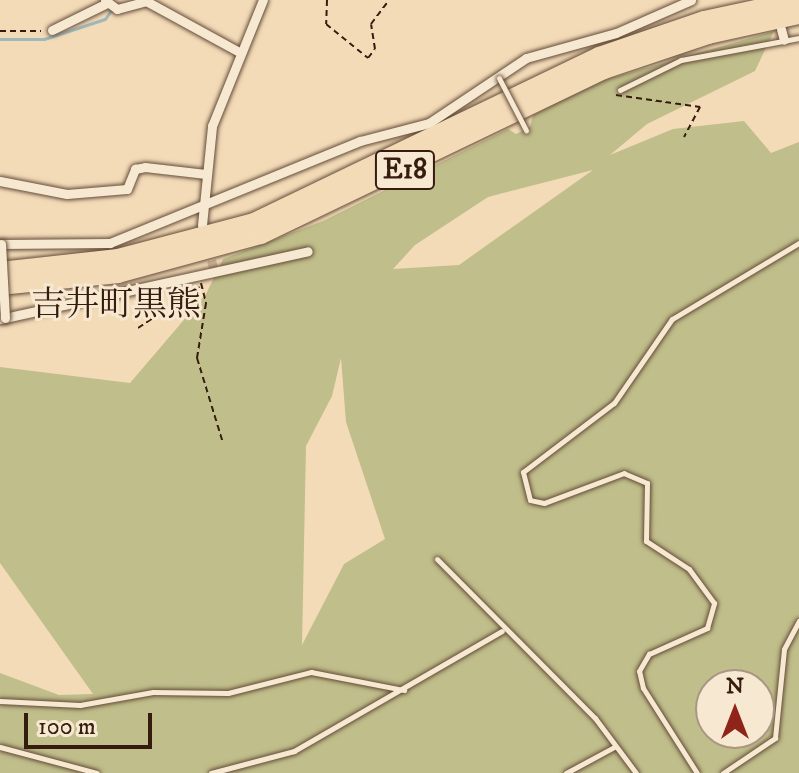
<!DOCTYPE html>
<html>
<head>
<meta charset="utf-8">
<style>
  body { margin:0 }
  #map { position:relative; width:799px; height:773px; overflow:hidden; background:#f3dbb8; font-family:"IM FELL DW Pica","Noto Serif JP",serif }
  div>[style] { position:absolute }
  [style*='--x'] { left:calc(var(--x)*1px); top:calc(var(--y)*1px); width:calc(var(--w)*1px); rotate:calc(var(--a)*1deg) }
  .green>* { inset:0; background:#c0be8b }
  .stream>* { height:3px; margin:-1.5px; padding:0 1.5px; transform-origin:1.5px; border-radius:1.5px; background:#a1b8ba }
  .minor-tunnel>* { height:9px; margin-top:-4.5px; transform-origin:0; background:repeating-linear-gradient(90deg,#cdb596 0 9px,transparent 0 13.5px) }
  .path>* { height:2px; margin-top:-1px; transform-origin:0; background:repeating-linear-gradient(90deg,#351c0f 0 6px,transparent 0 10px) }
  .roads { filter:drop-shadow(0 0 2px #644c39) drop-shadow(0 0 2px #644c39) }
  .service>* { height:5px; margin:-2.5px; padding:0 2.5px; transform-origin:2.5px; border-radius:2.5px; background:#f7e8d1 }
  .minor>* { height:9px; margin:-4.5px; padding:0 4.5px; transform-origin:4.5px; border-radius:4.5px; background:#f7e8d1 }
  .motorway>* { height:18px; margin:-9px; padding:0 9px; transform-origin:9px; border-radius:9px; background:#f3dbb8 }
  .bridges { filter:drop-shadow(0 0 2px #644c39) drop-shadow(0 0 2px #644c39) }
  .service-bridge>* { height:5px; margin:-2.5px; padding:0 2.5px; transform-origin:2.5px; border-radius:2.5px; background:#f7e8d1 }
  .minor-bridge>* { height:9px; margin:-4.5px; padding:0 4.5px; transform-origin:4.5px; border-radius:4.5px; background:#f7e8d1 }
  span { translate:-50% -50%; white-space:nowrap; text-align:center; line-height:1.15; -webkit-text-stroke:6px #f7e8d1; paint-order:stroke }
  .shield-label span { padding:2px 6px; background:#f7e8d1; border:2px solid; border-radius:6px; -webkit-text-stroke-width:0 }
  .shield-label { font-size:28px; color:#351c0f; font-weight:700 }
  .quarter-label { font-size:34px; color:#351c0f }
  .north { position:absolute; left:695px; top:669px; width:80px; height:80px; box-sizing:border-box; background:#f7e8d1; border:2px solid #a99683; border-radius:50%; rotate:0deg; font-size:22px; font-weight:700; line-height:32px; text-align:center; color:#351c0f }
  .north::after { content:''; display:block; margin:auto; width:28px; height:36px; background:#8f2418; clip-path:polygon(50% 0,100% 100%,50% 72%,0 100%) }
  .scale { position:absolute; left:24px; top:713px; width:128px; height:36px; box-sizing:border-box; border:4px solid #351c0f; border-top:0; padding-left:10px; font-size:24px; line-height:28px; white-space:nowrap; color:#351c0f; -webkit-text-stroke:6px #f7e8d1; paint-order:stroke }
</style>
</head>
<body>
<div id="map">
  <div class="green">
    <i style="clip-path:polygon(evenodd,774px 31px,755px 71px,647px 124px,610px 155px,673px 129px,744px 121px,771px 153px,799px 142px,799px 773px,0 773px,0 673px,59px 695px,93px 694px,0 563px,0 367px,130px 383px,206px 294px,223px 259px,323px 221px,508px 129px,516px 134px,530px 127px,533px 115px,594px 83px,774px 31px,593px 170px,459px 265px,393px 269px,415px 245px,488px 197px,593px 170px,774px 31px,341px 358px,346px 422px,385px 539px,344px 564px,302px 645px,306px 446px,332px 396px,341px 358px,774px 31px,711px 685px,759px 685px,759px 733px,711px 733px,711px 685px)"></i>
  </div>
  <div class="stream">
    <i style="--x:0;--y:39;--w:44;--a:0"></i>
    <i style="--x:44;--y:39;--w:64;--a:-18.2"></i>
    <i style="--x:105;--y:19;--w:11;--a:-56"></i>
  </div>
  <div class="minor-tunnel">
    <i style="--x:208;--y:247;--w:27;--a:75"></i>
  </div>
  <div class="path">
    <i style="--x:327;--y:0;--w:24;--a:92"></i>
    <i style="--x:326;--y:24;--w:54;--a:39"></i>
    <i style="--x:368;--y:58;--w:11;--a:-52"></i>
    <i style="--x:375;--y:49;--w:25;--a:-99"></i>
    <i style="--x:371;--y:24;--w:30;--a:-53"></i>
    <i style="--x:0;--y:31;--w:41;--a:0"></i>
    <i style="--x:616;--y:95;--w:85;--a:8.1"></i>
    <i style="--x:700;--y:107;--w:34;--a:118"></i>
    <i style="--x:201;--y:283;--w:21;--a:76"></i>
    <i style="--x:206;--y:303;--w:56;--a:99.3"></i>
    <i style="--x:197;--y:358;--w:86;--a:73"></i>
    <i style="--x:138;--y:328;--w:74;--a:-33.5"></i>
  </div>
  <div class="roads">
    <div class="service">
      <i style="--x:620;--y:90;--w:68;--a:-26.2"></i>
      <i style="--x:681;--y:60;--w:120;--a:-10.6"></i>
      <i style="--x:437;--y:559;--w:224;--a:45.2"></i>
      <i style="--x:595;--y:718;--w:69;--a:53.3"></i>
      <i style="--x:0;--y:701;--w:80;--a:2.9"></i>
      <i style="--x:80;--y:705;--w:74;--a:-10.1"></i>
      <i style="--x:153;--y:692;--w:75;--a:0.8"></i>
      <i style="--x:228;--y:693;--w:86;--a:-14.2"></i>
      <i style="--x:311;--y:672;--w:95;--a:11"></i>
      <i style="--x:0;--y:747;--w:100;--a:15"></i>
      <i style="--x:211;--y:773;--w:86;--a:-14.8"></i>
      <i style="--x:294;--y:751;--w:240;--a:-30"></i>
      <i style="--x:566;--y:773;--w:55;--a:-28.4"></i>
      <i style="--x:697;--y:773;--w:101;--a:-122.4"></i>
      <i style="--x:643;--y:688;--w:17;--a:-103"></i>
      <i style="--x:639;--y:671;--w:20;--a:-60"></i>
      <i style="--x:649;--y:654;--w:64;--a:-24.1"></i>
      <i style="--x:707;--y:628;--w:26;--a:-74"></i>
      <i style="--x:714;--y:603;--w:42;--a:-126.3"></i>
      <i style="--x:689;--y:569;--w:51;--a:-146.9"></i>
      <i style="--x:646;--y:541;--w:58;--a:-89"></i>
      <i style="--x:647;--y:483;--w:25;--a:-157"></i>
      <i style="--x:624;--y:473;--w:85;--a:159.4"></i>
      <i style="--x:544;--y:503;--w:14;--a:-168"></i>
      <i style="--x:530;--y:500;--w:29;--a:-104"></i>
      <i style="--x:523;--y:472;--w:114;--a:-37.2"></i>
      <i style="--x:614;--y:403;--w:102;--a:-55.4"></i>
      <i style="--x:672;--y:319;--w:148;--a:-30.9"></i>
      <i style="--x:723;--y:773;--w:63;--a:-33.9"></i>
      <i style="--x:775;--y:738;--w:89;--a:-84.2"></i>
      <i style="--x:784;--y:649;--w:32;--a:-62"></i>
    </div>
    <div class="minor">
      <i style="--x:105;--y:0;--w:15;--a:37"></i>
      <i style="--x:117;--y:9;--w:30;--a:-15"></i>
      <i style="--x:146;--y:1;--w:106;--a:28.7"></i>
      <i style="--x:781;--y:29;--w:11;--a:75"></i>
      <i style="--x:52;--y:30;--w:61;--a:-26.1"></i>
      <i style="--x:0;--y:181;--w:68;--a:11"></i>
      <i style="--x:67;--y:194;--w:60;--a:-4.8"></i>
      <i style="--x:127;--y:189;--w:22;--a:-68"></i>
      <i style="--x:135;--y:169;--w:10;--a:-11"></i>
      <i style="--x:145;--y:167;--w:61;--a:6.5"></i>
      <i style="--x:202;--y:225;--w:100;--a:-84.2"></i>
      <i style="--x:212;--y:126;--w:136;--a:-68"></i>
      <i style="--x:0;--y:244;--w:110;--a:-0.5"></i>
      <i style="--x:110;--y:243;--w:270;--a:-22.2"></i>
      <i style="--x:360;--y:141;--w:71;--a:-14.6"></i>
      <i style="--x:429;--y:123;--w:117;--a:-33.8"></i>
      <i style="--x:526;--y:58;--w:93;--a:-15.5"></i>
      <i style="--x:616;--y:33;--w:82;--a:-23.7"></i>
      <i style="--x:0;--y:319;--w:315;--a:-12.4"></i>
    </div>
    <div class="motorway">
      <i style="--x:0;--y:271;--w:119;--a:-6.3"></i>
      <i style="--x:118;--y:258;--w:141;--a:-14.8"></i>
      <i style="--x:254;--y:222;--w:383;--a:-25.7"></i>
      <i style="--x:599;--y:56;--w:111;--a:-18.9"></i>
      <i style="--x:704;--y:20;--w:95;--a:-12.1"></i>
      <i style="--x:0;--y:286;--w:119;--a:-5.8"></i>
      <i style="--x:118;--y:274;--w:148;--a:-15.3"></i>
      <i style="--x:261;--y:235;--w:381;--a:-25.7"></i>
      <i style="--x:604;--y:70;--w:110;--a:-18.6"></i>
      <i style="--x:708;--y:35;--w:93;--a:-12.4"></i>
    </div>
  </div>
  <div class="bridges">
    <div class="service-bridge">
      <i style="--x:499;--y:78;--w:59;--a:62.6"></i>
    </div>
    <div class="minor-bridge">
      <i style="--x:1;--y:244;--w:74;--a:86.9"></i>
    </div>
  </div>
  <div class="shield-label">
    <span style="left:405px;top:170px">E18</span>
  </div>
  <div class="quarter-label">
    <span style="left:116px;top:306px">吉井町黒熊</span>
  </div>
  <div class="north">N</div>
  <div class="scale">100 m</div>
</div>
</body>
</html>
